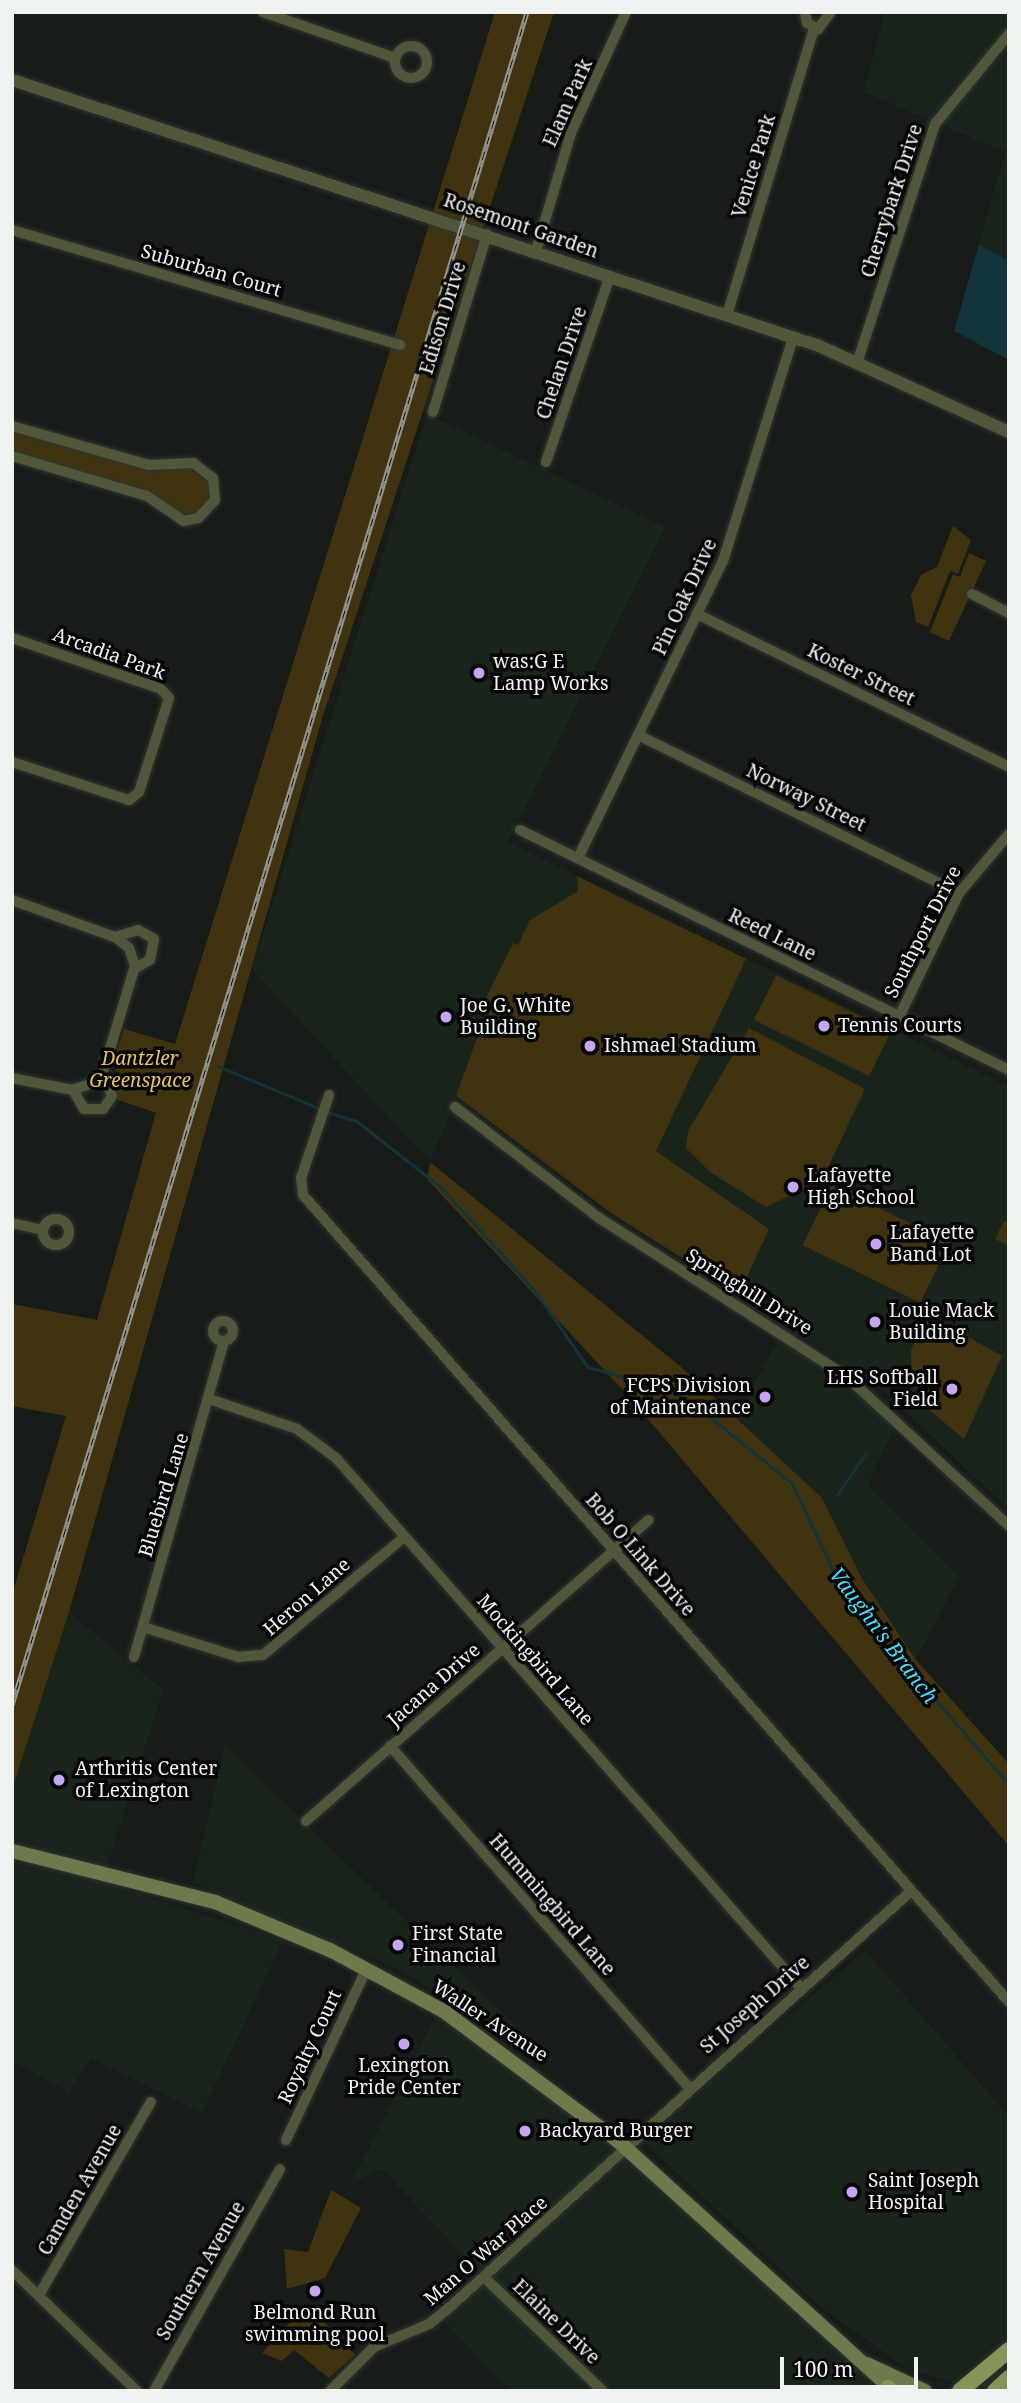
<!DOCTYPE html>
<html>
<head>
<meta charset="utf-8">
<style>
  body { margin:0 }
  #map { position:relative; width:1021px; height:2403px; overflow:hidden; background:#171c18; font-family:"Noto Serif",serif }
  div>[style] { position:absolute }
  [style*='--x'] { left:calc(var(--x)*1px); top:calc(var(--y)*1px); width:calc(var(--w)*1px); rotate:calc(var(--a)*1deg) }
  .built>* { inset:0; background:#19241b }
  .green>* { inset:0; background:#41330f; transform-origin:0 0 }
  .water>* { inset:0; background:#13343a }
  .stream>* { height:2.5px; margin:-1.25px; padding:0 1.25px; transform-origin:1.25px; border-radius:1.25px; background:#13343a }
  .roads { filter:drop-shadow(0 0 2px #313632) drop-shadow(0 0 2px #313632) }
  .minor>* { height:10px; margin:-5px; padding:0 5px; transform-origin:5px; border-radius:5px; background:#51573b }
  .minor>.ring { margin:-5px; padding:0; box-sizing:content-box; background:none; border:10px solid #51573b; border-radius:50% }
  .tertiary>* { height:12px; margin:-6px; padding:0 6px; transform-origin:6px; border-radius:6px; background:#51573b }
  .secondary>* { height:14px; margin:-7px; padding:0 7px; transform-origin:7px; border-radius:7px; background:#6f7a4c }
  .primary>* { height:16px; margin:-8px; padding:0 8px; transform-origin:8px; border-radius:8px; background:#879459 }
  .rail>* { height:5px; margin-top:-2.5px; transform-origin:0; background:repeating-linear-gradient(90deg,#050605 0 8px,#909591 0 16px); box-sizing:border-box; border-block:2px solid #909591 }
  .dots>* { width:19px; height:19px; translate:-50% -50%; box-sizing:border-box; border:4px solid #050605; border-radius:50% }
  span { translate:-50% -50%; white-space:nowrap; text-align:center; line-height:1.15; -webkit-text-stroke:7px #050605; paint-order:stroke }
  .street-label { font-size:19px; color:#f0f4f1 }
  .poi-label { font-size:19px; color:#f0f4f1 }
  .left { translate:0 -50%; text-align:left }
  .right { translate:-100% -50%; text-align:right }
  .park-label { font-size:19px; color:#ebc45e; font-style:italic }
  .water-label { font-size:21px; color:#45ddf8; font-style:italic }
  .frame { position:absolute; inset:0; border:14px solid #f0f4f1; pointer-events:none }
  .scale { position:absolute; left:780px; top:2357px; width:138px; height:32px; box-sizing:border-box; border:4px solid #f0f4f1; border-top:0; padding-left:9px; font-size:21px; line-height:24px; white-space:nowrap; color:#f0f4f1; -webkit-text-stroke:5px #050605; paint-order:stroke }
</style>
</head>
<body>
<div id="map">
  <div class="built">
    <i style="clip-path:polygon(885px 12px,1009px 12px,1009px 261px,979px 244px,1005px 152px,864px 92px)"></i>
    <i style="clip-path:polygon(427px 414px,665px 527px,508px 842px,1009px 1087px,1009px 1510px,880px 1387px,611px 1213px,457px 1096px,430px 1162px,252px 969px)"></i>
    <i style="clip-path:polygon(778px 1341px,828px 1370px,894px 1427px,868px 1485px,959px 1577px,916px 1660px,861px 1577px,822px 1498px,733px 1421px)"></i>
    <i style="clip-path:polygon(69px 1612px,163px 1690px,106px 1870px,12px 1851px,12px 1790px)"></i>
    <i style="clip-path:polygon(225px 1745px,406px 1921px,556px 2064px,394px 1968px,193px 1883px)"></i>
    <i style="clip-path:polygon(12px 1853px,283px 1940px,202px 2113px,91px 2058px,69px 2093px,12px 2060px)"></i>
    <i style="clip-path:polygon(865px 1950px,1009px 2117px,1009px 2391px,982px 2391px,908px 2369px,820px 2307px,642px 2140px)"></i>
    <i style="clip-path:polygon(439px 2009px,518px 2061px,900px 2391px,511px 2391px,439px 2317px,483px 2276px,382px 2169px,351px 2183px)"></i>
  </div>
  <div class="green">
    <i style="clip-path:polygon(495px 12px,554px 12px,322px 719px,69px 1612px,12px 1790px,12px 1595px,66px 1416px,12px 1406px,12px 1304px,97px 1320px,156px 1113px,118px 1100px,115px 1058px,124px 1029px,175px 1044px)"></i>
    <i style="clip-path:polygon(12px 430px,152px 471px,186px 466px,208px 481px,209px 503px,198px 513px,177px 514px,144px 489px,12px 451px)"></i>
    <i style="clip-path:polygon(953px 526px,971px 540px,958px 574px,950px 571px,928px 627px,916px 622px,911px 595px,921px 575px,937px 567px)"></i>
    <i style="clip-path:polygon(969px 553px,986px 561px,949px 641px,930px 632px,953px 574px,960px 577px)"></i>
    <i style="clip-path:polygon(577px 876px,746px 959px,656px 1151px,769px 1229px,739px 1294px,611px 1213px,456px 1096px,486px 1014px,480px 1010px,513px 943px,518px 945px,530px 920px,578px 891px)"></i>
    <i style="left:776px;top:975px;width:128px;height:50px;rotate:26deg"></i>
    <i style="clip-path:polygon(749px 1028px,865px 1089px,822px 1180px,766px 1207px,710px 1172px,686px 1148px,688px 1131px)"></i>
    <i style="clip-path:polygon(430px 1162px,681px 1367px,822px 1498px,861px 1577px,916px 1660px,1009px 1764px,1009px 1846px,631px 1399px,427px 1179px)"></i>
    <i style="left:832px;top:1185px;width:131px;height:67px;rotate:26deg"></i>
    <i style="clip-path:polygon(1004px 1221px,1009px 1223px,1009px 1246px,995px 1239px)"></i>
    <i style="clip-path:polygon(925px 1313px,1002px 1356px,964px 1439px,921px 1403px,912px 1375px,911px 1350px)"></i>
    <i style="clip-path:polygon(331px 2190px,361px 2208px,325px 2278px,287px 2289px,284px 2249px,308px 2252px)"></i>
    <i style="clip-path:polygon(307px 2304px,355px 2355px,329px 2378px,294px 2350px,282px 2361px,262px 2353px)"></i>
  </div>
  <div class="water">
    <i style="clip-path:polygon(979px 244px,1009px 261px,1009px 360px,954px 331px)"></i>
  </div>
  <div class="stream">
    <i style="--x:218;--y:1066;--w:112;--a:22.7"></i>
    <i style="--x:327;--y:1112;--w:31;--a:17"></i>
    <i style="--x:357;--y:1121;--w:108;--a:38.2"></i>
    <i style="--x:442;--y:1188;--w:140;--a:47.9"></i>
    <i style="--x:536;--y:1292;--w:91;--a:55.3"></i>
    <i style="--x:588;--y:1367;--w:79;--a:15.4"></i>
    <i style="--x:664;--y:1388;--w:34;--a:28"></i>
    <i style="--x:694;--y:1404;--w:126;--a:38.9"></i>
    <i style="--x:792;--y:1483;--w:98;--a:64.7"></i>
    <i style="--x:834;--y:1572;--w:75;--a:54.2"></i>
    <i style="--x:878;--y:1633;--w:200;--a:49.1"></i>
    <i style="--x:837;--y:1495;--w:51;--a:-55.4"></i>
  </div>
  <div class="roads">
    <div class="minor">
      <i style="--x:263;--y:12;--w:140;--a:19.2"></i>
      <i style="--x:805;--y:12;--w:11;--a:80"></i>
      <i style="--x:807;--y:23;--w:13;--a:29"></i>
      <i style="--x:818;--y:29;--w:21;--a:-53"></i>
      <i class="ring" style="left:395px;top:46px;width:22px;height:22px"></i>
      <i style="--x:12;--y:230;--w:405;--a:16.5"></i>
      <i style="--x:536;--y:251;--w:123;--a:-73.5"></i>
      <i style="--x:571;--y:133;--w:133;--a:-65.6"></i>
      <i style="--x:727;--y:315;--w:300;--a:-73.1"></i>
      <i style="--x:858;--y:360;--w:248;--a:-71.9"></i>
      <i style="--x:935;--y:124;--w:117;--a:-50.6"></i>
      <i style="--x:433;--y:412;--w:186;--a:-73.1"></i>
      <i style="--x:12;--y:426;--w:142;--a:15.9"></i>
      <i style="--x:149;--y:465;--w:44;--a:-2.6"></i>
      <i style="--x:193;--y:463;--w:25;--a:37"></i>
      <i style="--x:213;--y:478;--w:22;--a:85"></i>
      <i style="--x:215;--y:500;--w:25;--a:133"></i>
      <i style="--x:198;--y:518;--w:14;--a:168"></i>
      <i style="--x:184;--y:521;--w:45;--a:-146"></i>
      <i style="--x:147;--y:496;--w:141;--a:-163.5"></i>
      <i style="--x:546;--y:462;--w:197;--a:-71"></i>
      <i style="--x:972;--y:594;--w:42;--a:27.2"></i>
      <i style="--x:697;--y:614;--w:347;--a:26.1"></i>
      <i style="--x:12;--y:638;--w:157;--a:18.9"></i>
      <i style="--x:161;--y:689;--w:12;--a:48"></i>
      <i style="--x:169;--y:698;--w:99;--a:107.7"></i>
      <i style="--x:139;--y:792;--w:13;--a:141"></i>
      <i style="--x:129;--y:800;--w:123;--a:-162"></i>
      <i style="--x:638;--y:735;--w:358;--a:26.2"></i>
      <i style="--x:520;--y:830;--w:545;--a:26.14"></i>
      <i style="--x:578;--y:858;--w:331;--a:-64"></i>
      <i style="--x:723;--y:561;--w:235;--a:-72.6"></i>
      <i style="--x:12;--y:900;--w:109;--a:19.8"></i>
      <i style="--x:115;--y:937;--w:18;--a:38"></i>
      <i style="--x:129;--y:948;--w:19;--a:72"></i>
      <i style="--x:135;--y:966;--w:111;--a:106.8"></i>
      <i style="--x:103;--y:1072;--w:15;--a:132"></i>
      <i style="--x:93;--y:1083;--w:21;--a:161"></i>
      <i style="--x:73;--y:1090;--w:62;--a:-168.9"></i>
      <i style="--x:115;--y:937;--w:24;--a:-17"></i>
      <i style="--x:138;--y:930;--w:18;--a:29"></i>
      <i style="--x:154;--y:939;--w:21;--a:101"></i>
      <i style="--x:150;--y:960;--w:18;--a:151"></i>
      <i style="--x:899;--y:1017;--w:138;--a:-64.2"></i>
      <i style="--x:959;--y:893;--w:77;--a:-49.7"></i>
      <i style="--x:73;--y:1090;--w:22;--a:60"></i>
      <i style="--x:84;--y:1109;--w:19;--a:0"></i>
      <i style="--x:103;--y:1109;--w:16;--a:-55"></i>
      <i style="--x:112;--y:1096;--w:26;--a:-111"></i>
      <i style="--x:329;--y:1095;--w:88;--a:108.6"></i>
      <i style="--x:301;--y:1178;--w:17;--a:83"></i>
      <i style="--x:303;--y:1195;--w:1072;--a:48.82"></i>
      <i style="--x:455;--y:1107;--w:182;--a:37.6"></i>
      <i style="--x:599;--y:1218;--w:293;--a:32.6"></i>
      <i style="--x:846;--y:1376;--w:222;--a:42.6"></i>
      <i class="ring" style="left:43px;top:1219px;width:16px;height:16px"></i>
      <i style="--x:12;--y:1223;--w:32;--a:13"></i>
      <i class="ring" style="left:213px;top:1321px;width:10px;height:10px"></i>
      <i style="--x:212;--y:1400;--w:90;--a:18.8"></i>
      <i style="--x:297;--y:1429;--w:49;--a:36.6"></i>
      <i style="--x:336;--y:1458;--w:705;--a:48.74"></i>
      <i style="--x:143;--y:1627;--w:100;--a:17.5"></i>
      <i style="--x:238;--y:1657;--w:25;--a:-5"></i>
      <i style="--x:263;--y:1655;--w:184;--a:-39.9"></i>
      <i style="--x:134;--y:1657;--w:328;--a:-74.1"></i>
      <i style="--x:390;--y:1746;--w:453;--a:48.8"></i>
      <i style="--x:306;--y:1821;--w:456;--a:-41.3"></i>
      <i style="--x:286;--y:2140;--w:190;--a:-64.8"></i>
      <i style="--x:12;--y:2270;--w:174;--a:44.1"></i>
      <i style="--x:485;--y:2278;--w:163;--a:43.8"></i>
      <i style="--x:39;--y:2295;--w:223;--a:-59.9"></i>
      <i style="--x:154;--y:2391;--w:255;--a:-60.4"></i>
      <i style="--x:330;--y:2391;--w:62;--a:-45"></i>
      <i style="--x:374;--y:2347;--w:60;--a:-22.7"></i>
      <i style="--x:429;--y:2324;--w:27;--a:-39"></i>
      <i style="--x:450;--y:2307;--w:621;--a:-42.06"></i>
    </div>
    <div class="tertiary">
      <i style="--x:12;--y:80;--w:850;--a:18.24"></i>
      <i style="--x:819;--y:346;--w:209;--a:24.4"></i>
    </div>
    <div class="secondary">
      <i style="--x:12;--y:1851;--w:209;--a:14.1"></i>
      <i style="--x:215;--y:1902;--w:125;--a:22.7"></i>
      <i style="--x:330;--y:1950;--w:131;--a:28.3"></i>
      <i style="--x:445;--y:2012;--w:216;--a:36.7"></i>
      <i style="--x:618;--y:2141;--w:372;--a:42.2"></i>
      <i style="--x:867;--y:2364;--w:64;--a:25"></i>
    </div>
    <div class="primary">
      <i style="--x:888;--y:2388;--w:4;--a:56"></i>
      <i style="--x:960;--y:2391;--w:64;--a:-39.9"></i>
      <i style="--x:995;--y:2391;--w:19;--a:-43"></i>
    </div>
  </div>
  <div class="rail">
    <i style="--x:12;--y:1705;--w:1770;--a:-73.08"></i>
  </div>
  <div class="dots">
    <i style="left:479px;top:673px;background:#c6a6f0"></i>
    <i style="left:446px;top:1017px;background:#c6a6f0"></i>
    <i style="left:824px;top:1026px;background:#c6a6f0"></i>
    <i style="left:590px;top:1046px;background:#c6a6f0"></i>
    <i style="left:793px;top:1187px;background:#c6a6f0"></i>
    <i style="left:876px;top:1244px;background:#c6a6f0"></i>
    <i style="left:875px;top:1322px;background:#c6a6f0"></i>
    <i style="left:952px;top:1389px;background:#c6a6f0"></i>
    <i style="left:765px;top:1397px;background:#c6a6f0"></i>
    <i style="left:59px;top:1780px;background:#c6a6f0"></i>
    <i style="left:398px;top:1945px;background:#c6a6f0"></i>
    <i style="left:404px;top:2044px;background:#c6a6f0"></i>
    <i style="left:525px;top:2131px;background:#c6a6f0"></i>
    <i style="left:852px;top:2192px;background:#c6a6f0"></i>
    <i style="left:315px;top:2291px;background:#c6a6f0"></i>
  </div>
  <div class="street-label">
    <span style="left:568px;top:103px;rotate:-66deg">Elam Park</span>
    <span style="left:754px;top:166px;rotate:-73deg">Venice Park</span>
    <span style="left:892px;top:201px;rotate:-72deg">Cherrybark Drive</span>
    <span style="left:521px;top:226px;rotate:19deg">Rosemont Garden</span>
    <span style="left:211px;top:271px;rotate:16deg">Suburban Court</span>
    <span style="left:443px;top:318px;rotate:-73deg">Edison Drive</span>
    <span style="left:562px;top:363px;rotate:-71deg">Chelan Drive</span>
    <span style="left:685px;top:597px;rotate:-65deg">Pin Oak Drive</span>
    <span style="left:109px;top:654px;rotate:20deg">Arcadia Park</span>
    <span style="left:861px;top:675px;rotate:26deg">Koster Street</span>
    <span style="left:806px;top:798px;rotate:26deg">Norway Street</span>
    <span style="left:923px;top:932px;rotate:-63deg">Southport Drive</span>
    <span style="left:772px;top:935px;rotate:26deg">Reed Lane</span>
    <span style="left:749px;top:1292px;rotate:32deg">Springhill Drive</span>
    <span style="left:164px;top:1495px;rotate:-73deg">Bluebird Lane</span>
    <span style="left:640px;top:1555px;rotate:49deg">Bob O Link Drive</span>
    <span style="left:307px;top:1597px;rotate:-41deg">Heron Lane</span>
    <span style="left:535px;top:1660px;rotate:49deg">Mockingbird Lane</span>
    <span style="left:434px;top:1685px;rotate:-41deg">Jacana Drive</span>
    <span style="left:552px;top:1905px;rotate:49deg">Hummingbird Lane</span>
    <span style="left:755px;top:2005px;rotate:-41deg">St Joseph Drive</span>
    <span style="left:490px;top:2021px;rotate:33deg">Waller Avenue</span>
    <span style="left:310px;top:2047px;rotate:-65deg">Royalty Court</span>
    <span style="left:80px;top:2190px;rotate:-60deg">Camden Avenue</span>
    <span style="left:486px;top:2251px;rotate:-41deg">Man O War Place</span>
    <span style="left:201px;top:2271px;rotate:-60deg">Southern Avenue</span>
    <span style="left:556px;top:2322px;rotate:44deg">Elaine Drive</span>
  </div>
  <div class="poi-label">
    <span class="left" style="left:493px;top:673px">was:G E<br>Lamp Works</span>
    <span class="left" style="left:460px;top:1017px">Joe G. White<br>Building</span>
    <span class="left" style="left:838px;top:1026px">Tennis Courts</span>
    <span class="left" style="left:604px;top:1046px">Ishmael Stadium</span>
    <span class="left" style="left:807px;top:1187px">Lafayette<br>High School</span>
    <span class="left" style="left:890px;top:1244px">Lafayette<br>Band Lot</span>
    <span class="left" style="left:889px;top:1322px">Louie Mack<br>Building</span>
    <span class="right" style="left:938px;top:1389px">LHS Softball<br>Field</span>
    <span class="right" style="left:751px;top:1397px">FCPS Division<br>of Maintenance</span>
    <span class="left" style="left:75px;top:1780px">Arthritis Center<br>of Lexington</span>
    <span class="left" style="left:412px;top:1945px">First State<br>Financial</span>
    <span style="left:404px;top:2077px">Lexington<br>Pride Center</span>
    <span class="left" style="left:539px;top:2131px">Backyard Burger</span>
    <span class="left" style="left:868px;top:2192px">Saint Joseph<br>Hospital</span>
    <span style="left:315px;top:2324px">Belmond Run<br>swimming pool</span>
  </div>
  <div class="park-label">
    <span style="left:140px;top:1070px">Dantzler<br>Greenspace</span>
  </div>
  <div class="water-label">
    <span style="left:884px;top:1635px;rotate:53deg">Vaughn's Branch</span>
  </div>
  <div class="frame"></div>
  <div class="scale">100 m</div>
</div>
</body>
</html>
